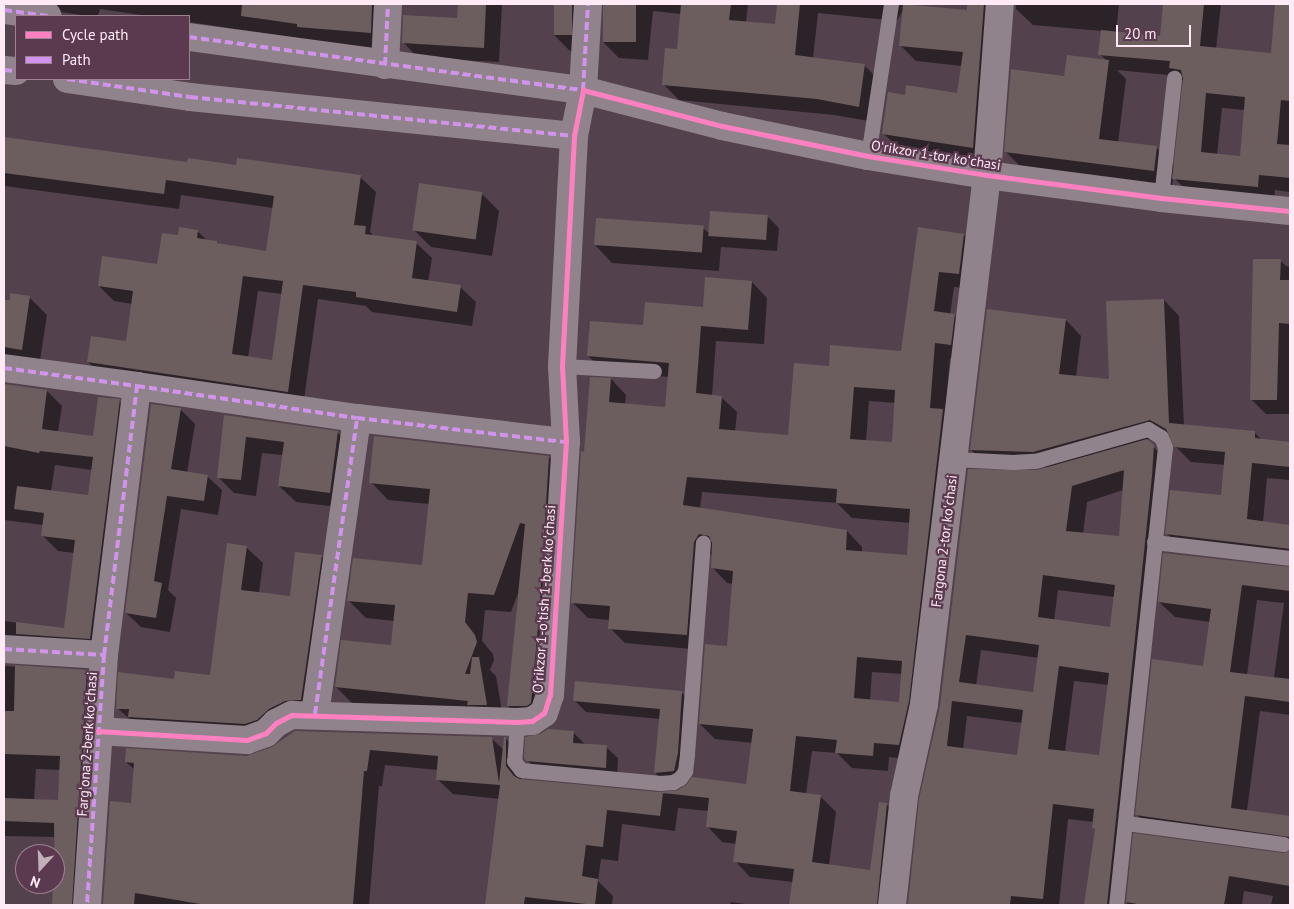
<!DOCTYPE html>
<html>
<head>
<meta charset="utf-8">
<style>
  body { margin:0 }
  #map { position:relative; width:1294px; height:909px; overflow:hidden; background:#53424d; font-family:"PT Sans",sans-serif }
  div>[style] { position:absolute }
  [style*='--x'] { left:calc(var(--x)*1px); top:calc(var(--y)*1px); width:calc(var(--w)*1px); rotate:calc(var(--a)*1deg) }
  .shadow>* { inset:0; background:#0007 }
  .building>* { inset:0; background:#6c5d5f; transform-origin:0 0 }
  .lane>* { height:15px; margin:-7.5px; padding:0 7.5px; transform-origin:7.5px; border-radius:7.5px; background:#91838b }
  .street>* { height:28px; margin:-14px; padding:0 14px; transform-origin:14px; border-radius:14px; background:#91838b }
  .quiet>* { height:4px; margin-top:-2px; transform-origin:0; background:repeating-linear-gradient(90deg,#d193ec 0 8px,transparent 0 12px) }
  .cycleway>* { height:5px; margin:-2.5px; padding:0 2.5px; transform-origin:2.5px; border-radius:2.5px; background:#ff80c0 }
  span { translate:-50% -50%; white-space:nowrap; text-align:center; line-height:1.15; -webkit-text-stroke:4.5px #5b3a4f; paint-order:stroke }
  .street-label { font-size:14px; color:#ffeaf6 }
  .frame { position:absolute; inset:0; border:5px solid #ffeaf6; pointer-events:none }
  .legend { position:absolute; left:15px; top:15px; width:175px; height:65px; box-sizing:border-box; background:#5b3a4f; border:1px solid #9d8092; margin:0; padding:6px 9px; list-style:none; font-size:15px; color:#ffeaf6 }
  .legend li { display:flex; align-items:center; gap:10px; height:25px }
  .legend b { width:25px; border:1px solid #9d8092 }
  .north { position:absolute; left:15px; top:844px; width:50px; height:50px; box-sizing:border-box; background:#5b3a4f; border:1px solid #9d8092; border-radius:50%; rotate:200deg; font-size:14px; font-weight:700; line-height:20px; text-align:center; color:#ffeaf6 }
  .north::after { content:''; display:block; margin:auto; width:18px; height:22px; background:#c3afbb; clip-path:polygon(50% 0,100% 100%,50% 72%,0 100%) }
  .scale { position:absolute; left:1116px; top:25px; width:75px; height:22px; box-sizing:border-box; border:2px solid #ffeaf6; border-top:0; padding-left:6px; font-size:15px; line-height:18px; white-space:nowrap; color:#ffeaf6; -webkit-text-stroke:4px #5b3a4f; paint-order:stroke }
</style>
</head>
<body>
<div id="map">
  <div class="shadow">
    <i style="clip-path:polygon(4px 4px,377px 4px,387px 49px,315px 44px,311px 40px,189px 22px,189px 16px,148px 16px,100px 9px,98px 16px,88px 16px)"></i>
    <i style="clip-path:polygon(459px 4px,502px 4px,499px 62px,418px 58px,403px 42px,458px 20px)"></i>
    <i style="clip-path:polygon(evenodd,555px 4px,748px 4px,746px 23px,776px 26px,778px 4px,902px 4px,968px 12px,969px 4px,1119px 4px,1116px 33px,1161px 37px,1164px 4px,1221px 4px,1216px 49px,1272px 54px,1277px 4px,1290px 4px,1290px 192px,1275px 190px,1274px 202px,1190px 194px,1173px 177px,1172px 188px,1023px 169px,1006px 152px,1065px 77px,1107px 61px,1100px 54px,1102px 31px,1033px 25px,1016px 9px,1016px 4px,1010px 5px,989px 163px,899px 149px,883px 133px,906px 96px,958px 94px,962px 66px,916px 61px,900px 45px,904px 8px,897px 21px,818px 13px,813px 58px,864px 65px,880px 81px,875px 122px,834px 115px,679px 100px,663px 84px,678px 50px,681px 14px,653px 11px,648px 60px,619px 58px,603px 42px,603px 5px,598px 6px,586px 52px,570px 51px,554px 35px,555px 4px,1117px 70px,1178px 76px,1184px 82px,1175px 166px,1157px 148px,1118px 143px,1126px 79px,1117px 70px,555px 4px,1222px 108px,1245px 110px,1241px 157px,1217px 155px,1222px 108px)"></i>
    <i style="clip-path:polygon(evenodd,4px 139px,189px 163px,360px 177px,376px 192px,370px 232px,375px 237px,416px 243px,432px 258px,428px 282px,460px 287px,476px 302px,472px 326px,372px 312px,366px 306px,318px 299px,303px 407px,103px 377px,88px 362px,127px 342px,132px 304px,114px 301px,99px 286px,158px 265px,197px 231px,207px 240px,217px 242px,220px 245px,267px 252px,273px 208px,181px 195px,179px 209px,4px 186px,4px 139px,258px 291px,282px 294px,273px 362px,248px 358px,258px 291px)"></i>
    <i style="clip-path:polygon(481px 193px,499px 211px,492px 256px,431px 247px,414px 230px)"></i>
    <i style="clip-path:polygon(767px 216px,779px 228px,777px 251px,721px 247px,719px 271px,612px 263px,595px 245px,703px 228px,710px 234px)"></i>
    <i style="clip-path:polygon(evenodd,919px 229px,964px 235px,979px 250px,974px 289px,954px 287px,950px 315px,954px 315px,970px 331px,966px 360px,950px 358px,914px 760px,889px 757px,888px 771px,852px 768px,837px 753px,812px 751px,806px 794px,820px 796px,836px 812px,829px 865px,871px 871px,880px 804px,887px 805px,902px 820px,893px 905px,790px 905px,793px 882px,750px 877px,735px 861px,737px 844px,722px 842px,707px 826px,709px 811px,678px 808px,675px 831px,622px 824px,618px 861px,601px 859px,598px 881px,613px 896px,612px 905px,487px 905px,500px 799px,453px 794px,437px 779px,438px 770px,385px 765px,382px 786px,379px 786px,369px 905px,104px 905px,111px 802px,132px 804px,135px 770px,126px 762px,247px 757px,491px 738px,504px 750px,506px 739px,521px 754px,521px 781px,659px 794px,747px 785px,753px 743px,715px 739px,700px 724px,728px 648px,733px 584px,727px 583px,712px 567px,713px 552px,709px 558px,702px 650px,625px 643px,610px 628px,610px 620px,588px 618px,573px 603px,591px 378px,611px 379px,626px 395px,625px 405px,667px 409px,669px 377px,604px 371px,588px 356px,644px 326px,704px 308px,752px 282px,767px 298px,764px 344px,716px 341px,712px 396px,721px 397px,737px 412px,735px 432px,790px 436px,830px 367px,902px 352px,919px 229px,869px 401px,896px 403px,893px 444px,866px 441px,869px 401px,919px 229px,702px 492px,837px 503px,852px 518px,911px 523px,908px 556px,862px 553px,862px 547px,847px 531px,700px 509px,702px 492px,919px 229px,872px 672px,902px 674px,900px 703px,870px 701px,872px 672px)"></i>
    <i style="clip-path:polygon(1280px 260px,1286px 266px,1290px 267px,1290px 414px,1266px 414px,1251px 399px)"></i>
    <i style="clip-path:polygon(29px 297px,47px 315px,39px 367px,4px 362px,4px 301px,11px 302px)"></i>
    <i style="clip-path:polygon(evenodd,1164px 300px,1179px 316px,1184px 426px,1255px 433px,1262px 440px,1290px 443px,1290px 480px,1267px 478px,1263px 523px,1289px 526px,1290px 518px,1290px 562px,1182px 549px,1166px 533px,1222px 497px,1225px 465px,1191px 462px,1175px 446px,1171px 438px,1166px 435px,1146px 440px,1169px 462px,1123px 905px,1085px 905px,1096px 830px,1093px 828px,1094px 822px,1068px 819px,1059px 905px,909px 905px,921px 799px,941px 706px,969px 470px,1036px 472px,1051px 467px,987px 465px,971px 450px,988px 310px,1066px 320px,1081px 336px,1076px 377px,1111px 380px,1164px 300px,1123px 490px,1120px 537px,1083px 534px,1087px 502px,1123px 490px,1164px 300px,1058px 590px,1115px 597px,1111px 629px,1054px 621px,1058px 590px,1164px 300px,981px 650px,1039px 658px,1034px 694px,976px 686px,981px 650px,1164px 300px,1074px 681px,1109px 685px,1100px 757px,1065px 752px,1074px 681px,1164px 300px,967px 716px,1022px 723px,1018px 756px,963px 750px,967px 716px)"></i>
    <i style="clip-path:polygon(evenodd,6px 385px,47px 391px,62px 406px,58px 432px,94px 437px,119px 401px,134px 416px,105px 653px,4px 663px,4px 621px,65px 629px,75px 553px,58px 551px,42px 535px,43px 525px,4px 520px,6px 385px,55px 465px,92px 470px,89px 496px,51px 491px,55px 465px)"></i>
    <i style="clip-path:polygon(180px 409px,195px 424px,187px 473px,207px 476px,222px 490px,218px 515px,181px 509px,168px 590px,176px 598px,170px 632px,141px 627px,126px 613px)"></i>
    <i style="clip-path:polygon(226px 416px,337px 432px,353px 448px,346px 508px,296px 502px,279px 486px,283px 455px,262px 453px,256px 496px,234px 493px,218px 477px)"></i>
    <i style="clip-path:polygon(549px 457px,567px 475px,548px 721px,526px 723px,508px 706px,518px 593px,511px 612px,485px 610px,482px 641px,493px 654px,494px 660px,490px 670px,496px 676px,504px 723px,354px 705px,336px 687px,393px 646px,395px 621px,366px 618px,348px 600px,423px 567px,429px 504px,388px 500px,371px 482px)"></i>
    <i style="clip-path:polygon(246px 547px,263px 563px,259px 593px,291px 597px,321px 556px,338px 572px,317px 716px,285px 725px,146px 733px,117px 708px,175px 681px,211px 677px)"></i>
    <i style="clip-path:polygon(evenodd,1290px 568px,1290px 715px,1260px 711px,1247px 811px,1290px 817px,1290px 848px,1152px 830px,1136px 814px,1204px 668px,1210px 622px,1175px 617px,1159px 602px,1290px 568px,1257px 600px,1284px 603px,1274px 678px,1247px 675px,1257px 600px)"></i>
    <i style="clip-path:polygon(evenodd,4px 666px,87px 671px,102px 686px,87px 905px,54px 905px,55px 837px,4px 836px,4px 666px,36px 769px,61px 770px,59px 801px,34px 801px,36px 769px)"></i>
    <i style="clip-path:polygon(682px 693px,694px 704px,687px 779px,667px 784px,655px 773px,660px 719px,586px 712px,574px 700px)"></i>
    <i style="clip-path:polygon(573px 732px,585px 744px,606px 747px,618px 758px,617px 780px,539px 772px,527px 760px,541px 735px)"></i>
    <i style="clip-path:polygon(1134px 835px,1283px 855px,1290px 852px,1290px 905px,1271px 905px,1273px 896px,1244px 891px,1242px 905px,1127px 905px)"></i>
    <i style="clip-path:polygon(731px 902px,753px 905px,730px 905px)"></i>
  </div>
  <div class="building">
    <i style="clip-path:polygon(242px 4px,372px 4px,371px 33px,297px 27px,297px 24px,241px 16px)"></i>
    <i style="clip-path:polygon(458px 4px,486px 4px,484px 48px,402px 43px,403px 15px,457px 18px)"></i>
    <i style="left:554px;top:4px;width:18px;height:31px"></i>
    <i style="left:603px;top:4px;width:33px;height:38px"></i>
    <i style="clip-path:polygon(681px 4px,731px 4px,729px 20px,775px 24px,777px 4px,800px 4px,795px 55px,865px 64px,859px 107px,817px 99px,662px 85px,665px 48px,677px 49px)"></i>
    <i style="clip-path:polygon(903px 4px,967px 10px,967px 4px,984px 4px,973px 148px,882px 134px,888px 92px,905px 95px,906px 85px,957px 93px,963px 52px,899px 46px)"></i>
    <i style="clip-path:polygon(evenodd,1163px 4px,1204px 4px,1200px 46px,1271px 53px,1275px 4px,1290px 4px,1290px 101px,1281px 100px,1277px 144px,1290px 145px,1290px 178px,1259px 175px,1258px 187px,1172px 179px,1183px 79px,1181px 70px,1169px 68px,1170px 61px,1098px 55px,1101px 30px,1160px 36px,1163px 4px,1206px 93px,1245px 97px,1240px 156px,1201px 152px,1206px 93px)"></i>
    <i style="clip-path:polygon(1067px 55px,1109px 60px,1099px 139px,1157px 146px,1154px 171px,1004px 152px,1011px 69px,1064px 76px)"></i>
    <i style="clip-path:polygon(evenodd,4px 137px,187px 162px,188px 158px,236px 165px,237px 158px,361px 175px,354px 225px,366px 226px,365px 234px,417px 241px,412px 278px,461px 285px,457px 312px,356px 297px,356px 292px,303px 285px,288px 392px,87px 362px,91px 336px,126px 341px,133px 291px,98px 286px,102px 256px,157px 264px,162px 233px,178px 235px,179px 227px,198px 230px,197px 238px,217px 241px,217px 243px,266px 251px,274px 196px,166px 180px,164px 194px,4px 173px,4px 137px,243px 276px,283px 281px,272px 360px,232px 354px,243px 276px)"></i>
    <i style="left:419px;top:183px;width:64px;height:48px;rotate:8deg"></i>
    <i style="left:710px;top:211px;width:58px;height:25px;rotate:4deg"></i>
    <i style="left:596px;top:218px;width:108px;height:27px;rotate:4deg"></i>
    <i style="clip-path:polygon(evenodd,918px 227px,964px 234px,959px 274px,939px 272px,934px 311px,955px 314px,951px 345px,935px 343px,930px 408px,943px 409px,909px 701px,899px 745px,874px 743px,873px 756px,835px 753px,837px 740px,796px 736px,790px 791px,821px 795px,812px 862px,870px 870px,879px 802px,887px 803px,877px 905px,789px 905px,794px 869px,733px 862px,737px 831px,706px 827px,709px 798px,663px 793px,660px 816px,607px 810px,603px 847px,586px 845px,582px 876px,598px 879px,595px 905px,525px 897px,524px 905px,485px 905px,500px 785px,436px 780px,438px 756px,370px 750px,367px 771px,364px 771px,353px 905px,206px 905px,135px 893px,134px 905px,103px 905px,110px 801px,131px 803px,134px 763px,125px 762px,126px 748px,246px 756px,272px 747px,295px 731px,492px 737px,499px 783px,504px 737px,506px 737px,506px 766px,514px 776px,520px 779px,659px 792px,678px 790px,687px 784px,692px 777px,746px 784px,753px 729px,699px 724px,705px 644px,727px 646px,733px 571px,711px 568px,712px 543px,709px 536px,699px 534px,694px 542px,687px 635px,608px 629px,610px 606px,571px 603px,581px 451px,584px 452px,590px 377px,611px 378px,609px 402px,665px 407px,669px 363px,587px 356px,590px 321px,643px 325px,645px 302px,703px 307px,705px 277px,752px 281px,748px 330px,701px 326px,696px 393px,722px 396px,719px 429px,788px 435px,794px 363px,829px 366px,830px 345px,901px 351px,918px 227px,854px 387px,895px 390px,892px 442px,850px 439px,854px 387px,918px 227px,687px 477px,837px 489px,836px 503px,910px 509px,907px 555px,846px 550px,847px 530px,683px 505px,687px 477px,918px 227px,857px 657px,902px 661px,899px 702px,854px 698px,857px 657px)"></i>
    <i style="clip-path:polygon(1253px 259px,1281px 259px,1280px 280px,1290px 280px,1290px 324px,1279px 323px,1277px 400px,1250px 400px)"></i>
    <i style="clip-path:polygon(10px 293px,30px 296px,22px 350px,4px 347px,4px 300px,10px 300px)"></i>
    <i style="clip-path:polygon(1164px 299px,1169px 423px,1255px 431px,1255px 438px,1290px 442px,1290px 467px,1252px 463px,1247px 519px,1290px 525px,1290px 549px,1165px 534px,1170px 490px,1221px 495px,1225px 452px,1174px 447px,1166px 429px,1150px 420px,1033px 452px,970px 450px,987px 309px,1066px 319px,1059px 374px,1109px 379px,1106px 301px)"></i>
    <i style="clip-path:polygon(4px 384px,47px 390px,42px 429px,93px 436px,98px 397px,120px 399px,90px 639px,16px 634px,16px 622px,64px 628px,75px 540px,41px 536px,44px 513px,14px 509px,17px 486px,88px 495px,93px 457px,40px 451px,39px 453px,4px 446px)"></i>
    <i style="clip-path:polygon(151px 404px,181px 408px,171px 469px,208px 475px,204px 501px,167px 496px,154px 581px,162px 583px,156px 618px,125px 613px)"></i>
    <i style="clip-path:polygon(224px 415px,338px 431px,330px 493px,278px 486px,284px 442px,246px 437px,241px 480px,217px 478px)"></i>
    <i style="clip-path:polygon(374px 436px,549px 456px,539px 616px,531px 703px,527px 706px,507px 706px,525px 524px,520px 523px,494px 595px,468px 593px,465px 622px,475px 635px,477px 642px,465px 674px,470px 674px,472px 657px,479px 657px,487px 705px,467px 705px,468px 701px,335px 687px,341px 640px,391px 645px,395px 605px,347px 601px,353px 558px,422px 565px,430px 489px,369px 483px)"></i>
    <i style="clip-path:polygon(evenodd,1147px 439px,1154px 445px,1152px 476px,1107px 905px,1084px 905px,1095px 829px,1092px 828px,1094px 809px,1053px 804px,1043px 899px,1011px 896px,1010px 905px,908px 905px,919px 799px,940px 706px,968px 469px,1037px 470px,1147px 439px,1124px 470px,1119px 536px,1066px 531px,1072px 486px,1124px 470px,1147px 439px,1043px 575px,1115px 585px,1110px 627px,1038px 617px,1043px 575px,1147px 439px,966px 635px,1039px 645px,1033px 692px,959px 682px,966px 635px,1147px 439px,1059px 666px,1109px 673px,1099px 755px,1048px 749px,1059px 666px,1147px 439px,952px 701px,1023px 710px,1017px 755px,947px 746px,952px 701px)"></i>
    <i style="clip-path:polygon(227px 543px,247px 546px,241px 590px,290px 596px,295px 552px,322px 555px,301px 700px,285px 701px,269px 709px,257px 720px,245px 724px,128px 717px,129px 709px,116px 709px,118px 672px,174px 679px,175px 671px,210px 675px)"></i>
    <i style="clip-path:polygon(1163px 553px,1290px 567px,1290px 591px,1242px 585px,1230px 672px,1290px 679px,1290px 702px,1245px 696px,1231px 808px,1290px 816px,1290px 837px,1135px 815px,1152px 659px,1203px 666px,1211px 609px,1158px 602px)"></i>
    <i style="clip-path:polygon(15px 665px,87px 670px,72px 905px,52px 905px,53px 884px,55px 884px,54px 823px,4px 821px,4px 798px,58px 800px,60px 756px,4px 754px,4px 711px,14px 711px)"></i>
    <i style="clip-path:polygon(575px 681px,682px 691px,678px 753px,674px 771px,654px 773px,660px 709px,573px 701px)"></i>
    <i style="clip-path:polygon(548px 729px,574px 731px,573px 743px,607px 745px,606px 768px,526px 761px,524px 758px,525px 737px,540px 734px)"></i>
    <i style="clip-path:polygon(1133px 833px,1283px 853px,1290px 851px,1290px 886px,1229px 876px,1224px 905px,1143px 905px,1126px 902px)"></i>
  </div>
  <div class="lane">
    <i style="--x:868;--y:156;--w:154;--a:-81.4"></i>
    <i style="--x:1161;--y:198;--w:121;--a:-83.8"></i>
    <i style="--x:562;--y:366;--w:92;--a:3.1"></i>
    <i style="--x:953;--y:459;--w:60;--a:2.9"></i>
    <i style="--x:1013;--y:462;--w:22;--a:-3"></i>
    <i style="--x:1035;--y:461;--w:117;--a:-15.8"></i>
    <i style="--x:1148;--y:429;--w:15;--a:32"></i>
    <i style="--x:1161;--y:437;--w:11;--a:68"></i>
    <i style="--x:1165;--y:447;--w:461;--a:96.1"></i>
    <i style="--x:1154;--y:542;--w:137;--a:6.7"></i>
    <i style="--x:517;--y:722;--w:39;--a:94"></i>
    <i style="--x:514;--y:761;--w:11;--a:52"></i>
    <i style="--x:521;--y:770;--w:140;--a:5.3"></i>
    <i style="--x:660;--y:783;--w:13;--a:-4"></i>
    <i style="--x:673;--y:782;--w:8;--a:-30"></i>
    <i style="--x:680;--y:778;--w:9;--a:-54"></i>
    <i style="--x:685;--y:771;--w:17;--a:-83"></i>
    <i style="--x:687;--y:754;--w:212;--a:-85.7"></i>
    <i style="--x:1126;--y:823;--w:159;--a:7.6"></i>
  </div>
  <div class="street">
    <i style="--x:4;--y:10;--w:44;--a:7.8"></i>
    <i style="--x:189;--y:37;--w:398;--a:7.7"></i>
    <i style="--x:583;--y:90;--w:86;--a:-86.7"></i>
    <i style="--x:385;--y:65;--w:61;--a:-87.2"></i>
    <i style="--x:4;--y:70;--w:12;--a:5"></i>
    <i style="--x:67;--y:79;--w:124;--a:8.3"></i>
    <i style="--x:190;--y:97;--w:386;--a:5.8"></i>
    <i style="--x:4;--y:368;--w:134;--a:7.7"></i>
    <i style="--x:4;--y:649;--w:100;--a:3.4"></i>
    <i style="--x:104;--y:655;--w:251;--a:93.9"></i>
    <i style="--x:104;--y:655;--w:271;--a:-83"></i>
    <i style="--x:137;--y:386;--w:222;--a:8.3"></i>
    <i style="--x:357;--y:418;--w:210;--a:6.6"></i>
    <i style="--x:315;--y:714;--w:299;--a:-81.9"></i>
    <i style="--x:98;--y:731;--w:149;--a:3.5"></i>
    <i style="--x:247;--y:740;--w:20;--a:-20"></i>
    <i style="--x:266;--y:733;--w:14;--a:-45"></i>
    <i style="--x:276;--y:723;--w:18;--a:-27"></i>
    <i style="--x:292;--y:715;--w:225;--a:1.8"></i>
    <i style="--x:517;--y:722;--w:15;--a:-4"></i>
    <i style="--x:532;--y:721;--w:14;--a:-34"></i>
    <i style="--x:544;--y:713;--w:19;--a:-72"></i>
    <i style="--x:550;--y:695;--w:254;--a:-86.4"></i>
    <i style="--x:566;--y:442;--w:76;--a:-93"></i>
    <i style="--x:562;--y:366;--w:230;--a:-87"></i>
    <i style="--x:574;--y:136;--w:47;--a:-78.9"></i>
    <i style="--x:583;--y:90;--w:144;--a:14.5"></i>
    <i style="--x:722;--y:126;--w:149;--a:11.6"></i>
    <i style="--x:868;--y:156;--w:121;--a:9.1"></i>
    <i style="--x:987;--y:175;--w:176;--a:7.5"></i>
    <i style="--x:1161;--y:198;--w:130;--a:5.8"></i>
    <i style="--x:892;--y:905;--w:110;--a:-83.7"></i>
    <i style="--x:904;--y:796;--w:94;--a:-77.7"></i>
    <i style="--x:924;--y:704;--w:533;--a:-83.21"></i>
    <i style="--x:987;--y:175;--w:171;--a:-85.7"></i>
  </div>
  <div class="quiet">
    <i style="--x:4;--y:10;--w:44;--a:7.8"></i>
    <i style="--x:189;--y:37;--w:398;--a:7.7"></i>
    <i style="--x:583;--y:90;--w:86;--a:-86.7"></i>
    <i style="--x:385;--y:65;--w:61;--a:-87.2"></i>
    <i style="--x:4;--y:70;--w:12;--a:5"></i>
    <i style="--x:67;--y:79;--w:124;--a:8.3"></i>
    <i style="--x:190;--y:97;--w:386;--a:5.8"></i>
    <i style="--x:4;--y:368;--w:134;--a:7.7"></i>
    <i style="--x:4;--y:649;--w:100;--a:3.4"></i>
    <i style="--x:104;--y:655;--w:251;--a:93.9"></i>
    <i style="--x:104;--y:655;--w:271;--a:-83"></i>
    <i style="--x:137;--y:386;--w:222;--a:8.3"></i>
    <i style="--x:357;--y:418;--w:210;--a:6.6"></i>
    <i style="--x:315;--y:714;--w:299;--a:-81.9"></i>
  </div>
  <div class="cycleway">
    <i style="--x:98;--y:731;--w:149;--a:3.5"></i>
    <i style="--x:247;--y:740;--w:20;--a:-20"></i>
    <i style="--x:266;--y:733;--w:14;--a:-45"></i>
    <i style="--x:276;--y:723;--w:18;--a:-27"></i>
    <i style="--x:292;--y:715;--w:225;--a:1.8"></i>
    <i style="--x:517;--y:722;--w:15;--a:-4"></i>
    <i style="--x:532;--y:721;--w:14;--a:-34"></i>
    <i style="--x:544;--y:713;--w:19;--a:-72"></i>
    <i style="--x:550;--y:695;--w:254;--a:-86.4"></i>
    <i style="--x:566;--y:442;--w:76;--a:-93"></i>
    <i style="--x:562;--y:366;--w:230;--a:-87"></i>
    <i style="--x:574;--y:136;--w:47;--a:-78.9"></i>
    <i style="--x:583;--y:90;--w:144;--a:14.5"></i>
    <i style="--x:722;--y:126;--w:149;--a:11.6"></i>
    <i style="--x:868;--y:156;--w:121;--a:9.1"></i>
    <i style="--x:987;--y:175;--w:176;--a:7.5"></i>
    <i style="--x:1161;--y:198;--w:130;--a:5.8"></i>
  </div>
  <div class="street-label">
    <span style="left:936px;top:155px;rotate:9deg">Oʻrikzor 1-tor koʻchasi</span>
    <span style="left:944px;top:541px;rotate:-83deg">Fargona 2-tor koʻchasi</span>
    <span style="left:544px;top:599px;rotate:-86deg">Oʻrikzor 1-oʻtish 1-berk koʻchasi</span>
    <span style="left:87px;top:744px;rotate:-86deg">Fargʻona 2-berk koʻchasi</span>
  </div>
  <div class="frame"></div>
  <ul class="legend">
  <li><b style="height:6px;background:#ff80c0"></b>Cycle path</li>
  <li><b style="height:6px;background:#d193ec"></b>Path</li>
  </ul>
  <div class="north">N</div>
  <div class="scale">20 m</div>
</div>
</body>
</html>
